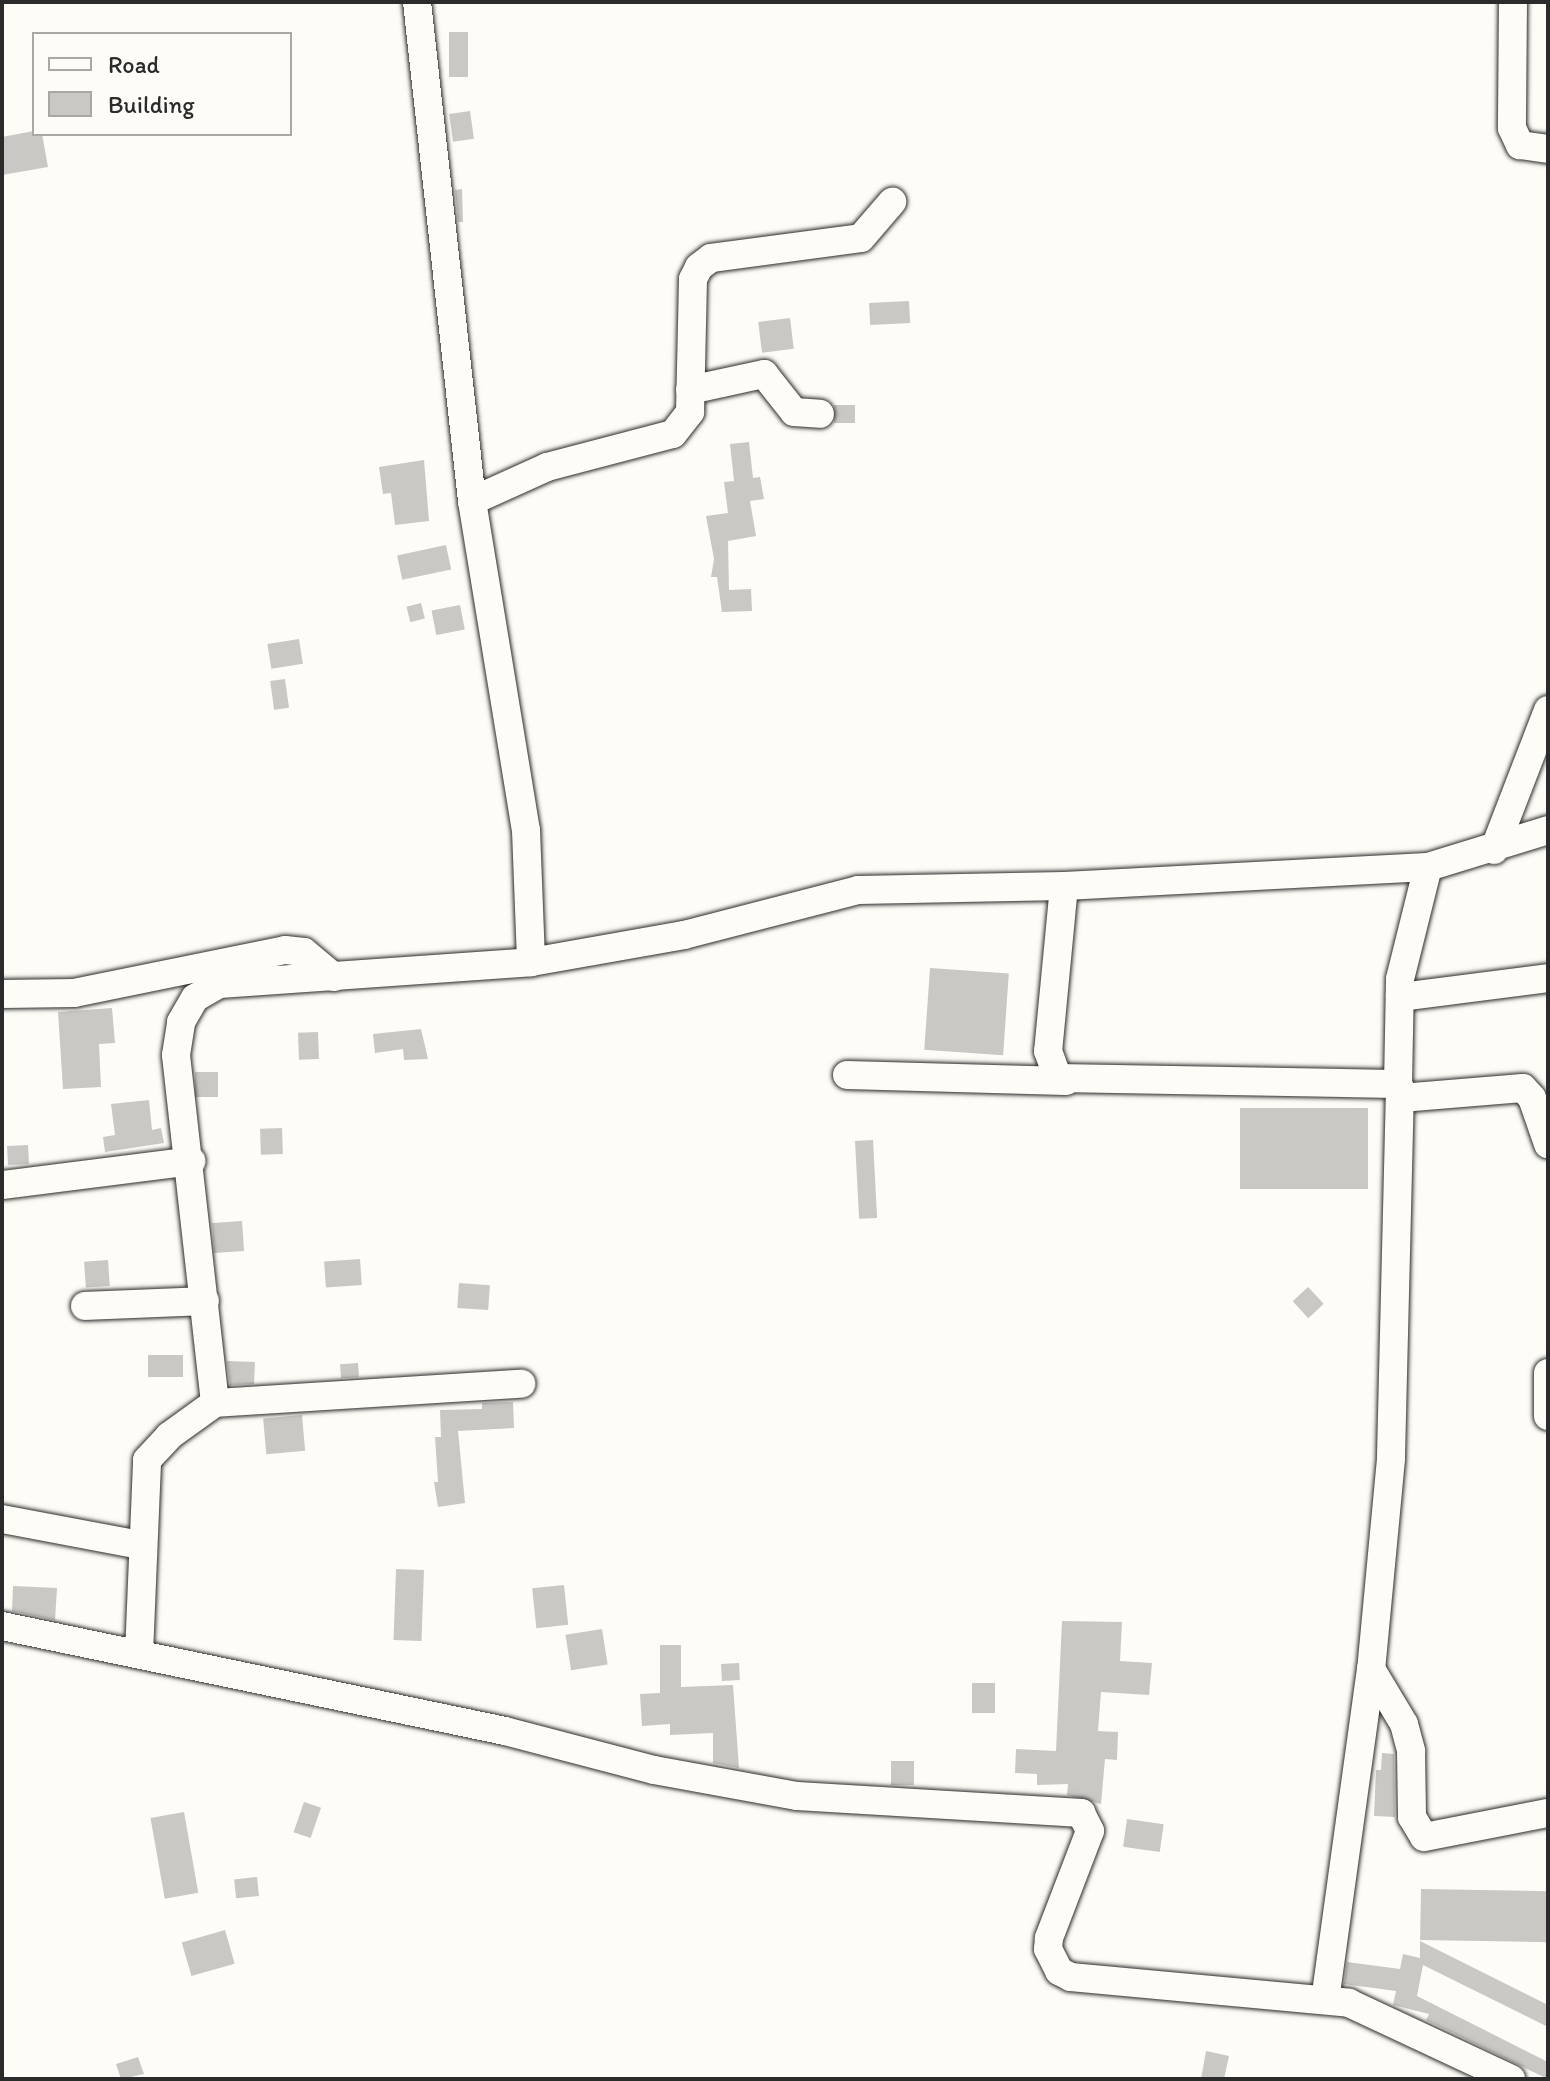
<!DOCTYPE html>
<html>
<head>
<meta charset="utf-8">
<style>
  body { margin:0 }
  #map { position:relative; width:1550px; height:2081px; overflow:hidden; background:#fdfcf7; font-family:Itim,sans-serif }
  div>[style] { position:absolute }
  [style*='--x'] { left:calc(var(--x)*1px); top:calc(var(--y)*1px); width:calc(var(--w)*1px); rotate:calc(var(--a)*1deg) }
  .building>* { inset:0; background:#c9c8c4; transform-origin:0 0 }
  .roads { filter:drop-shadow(0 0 2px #2b2b2b) drop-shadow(0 0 2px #2b2b2b) }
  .minor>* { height:28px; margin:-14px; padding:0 14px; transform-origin:14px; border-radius:14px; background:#fdfcf7 }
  span { translate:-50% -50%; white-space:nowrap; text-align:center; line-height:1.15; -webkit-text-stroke:7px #fdfcf7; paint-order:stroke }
  .frame { position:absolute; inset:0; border:4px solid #2b2b2b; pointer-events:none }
  .legend { position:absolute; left:32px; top:32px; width:260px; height:104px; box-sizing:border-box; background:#fdfcf7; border:2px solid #a9a8a5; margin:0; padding:10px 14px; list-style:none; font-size:24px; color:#2b2b2b }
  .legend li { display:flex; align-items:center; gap:16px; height:40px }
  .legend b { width:40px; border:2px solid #a9a8a5 }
</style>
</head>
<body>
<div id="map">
  <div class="building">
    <i style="left:449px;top:32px;width:19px;height:45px"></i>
    <i style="left:470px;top:111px;width:28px;height:21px;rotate:82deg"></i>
    <i style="clip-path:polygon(34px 131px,42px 134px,48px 167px,2px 175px,2px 137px)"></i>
    <i style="clip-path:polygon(462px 189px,463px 222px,458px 222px,455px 190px)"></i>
    <i style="left:909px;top:301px;width:22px;height:40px;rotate:87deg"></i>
    <i style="left:790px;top:318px;width:31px;height:32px;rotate:83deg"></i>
    <i style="left:834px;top:405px;width:21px;height:18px"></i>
    <i style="clip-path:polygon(749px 442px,753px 478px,760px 477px,764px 499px,750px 501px,756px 536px,728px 541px,729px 590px,751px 589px,752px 611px,722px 612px,717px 577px,711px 577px,714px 559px,706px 516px,728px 513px,724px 482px,734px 481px,730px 444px)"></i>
    <i style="clip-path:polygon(424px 460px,429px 521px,395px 525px,391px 493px,383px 494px,379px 467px)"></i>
    <i style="left:446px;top:545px;width:25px;height:50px;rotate:78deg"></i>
    <i style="left:421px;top:603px;width:16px;height:15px;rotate:76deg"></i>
    <i style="left:460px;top:605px;width:25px;height:29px;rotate:79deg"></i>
    <i style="left:299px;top:639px;width:25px;height:32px;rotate:81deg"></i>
    <i style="left:285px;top:679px;width:29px;height:15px;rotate:82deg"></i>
    <i style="left:930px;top:968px;width:79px;height:82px;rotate:4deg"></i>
    <i style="clip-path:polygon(112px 1008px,115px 1043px,99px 1044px,101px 1087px,63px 1089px,58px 1012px)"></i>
    <i style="clip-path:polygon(421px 1029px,428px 1059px,404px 1060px,403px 1049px,375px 1053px,373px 1034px)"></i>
    <i style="left:318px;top:1032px;width:27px;height:20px;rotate:88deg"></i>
    <i style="left:195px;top:1072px;width:23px;height:25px"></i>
    <i style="clip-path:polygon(149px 1100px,152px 1130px,161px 1128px,164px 1143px,105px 1152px,103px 1137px,115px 1135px,111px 1104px)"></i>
    <i style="left:1240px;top:1108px;width:128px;height:81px"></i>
    <i style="left:282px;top:1128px;width:26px;height:22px;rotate:88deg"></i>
    <i style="left:873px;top:1140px;width:78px;height:18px;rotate:87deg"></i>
    <i style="left:28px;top:1145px;width:19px;height:21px;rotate:87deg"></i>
    <i style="left:242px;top:1221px;width:30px;height:30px;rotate:86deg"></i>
    <i style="left:360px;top:1259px;width:26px;height:36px;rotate:86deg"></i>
    <i style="left:108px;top:1260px;width:26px;height:24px;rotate:86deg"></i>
    <i style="left:459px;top:1283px;width:31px;height:25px;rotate:4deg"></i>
    <i style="left:1308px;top:1287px;width:23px;height:21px;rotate:47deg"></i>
    <i style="left:148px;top:1355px;width:35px;height:22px"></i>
    <i style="clip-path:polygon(227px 1361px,255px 1362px,254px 1384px,230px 1385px)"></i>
    <i style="left:358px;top:1363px;width:14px;height:18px;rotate:86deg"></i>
    <i style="clip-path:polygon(513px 1402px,514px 1428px,458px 1431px,465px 1503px,438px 1507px,434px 1482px,438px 1482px,435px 1437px,441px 1437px,440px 1410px,482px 1409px,482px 1403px)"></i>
    <i style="left:302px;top:1415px;width:36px;height:39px;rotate:85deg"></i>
    <i style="left:396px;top:1569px;width:28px;height:71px;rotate:2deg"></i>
    <i style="left:564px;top:1585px;width:40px;height:32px;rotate:84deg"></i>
    <i style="clip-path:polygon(13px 1586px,57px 1588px,55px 1620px,12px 1611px)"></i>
    <i style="clip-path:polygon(1062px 1621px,1122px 1622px,1120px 1661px,1152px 1663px,1149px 1695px,1101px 1692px,1098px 1731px,1118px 1732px,1117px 1760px,1105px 1759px,1101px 1804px,1067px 1795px,1068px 1784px,1037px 1785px,1037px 1774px,1015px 1773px,1016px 1749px,1056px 1751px)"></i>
    <i style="left:602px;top:1629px;width:36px;height:37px;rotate:81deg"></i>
    <i style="clip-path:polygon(660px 1645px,681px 1645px,681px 1687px,733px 1685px,739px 1768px,713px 1763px,713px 1733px,670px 1735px,670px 1724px,642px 1726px,640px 1694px,660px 1693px)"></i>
    <i style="left:739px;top:1663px;width:17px;height:18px;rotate:87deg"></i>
    <i style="left:972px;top:1683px;width:23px;height:30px"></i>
    <i style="clip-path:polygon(1382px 1753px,1394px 1754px,1395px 1817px,1374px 1816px,1376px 1770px,1381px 1770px)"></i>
    <i style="left:891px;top:1761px;width:23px;height:24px"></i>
    <i style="left:304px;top:1802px;width:18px;height:32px;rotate:19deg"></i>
    <i style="left:184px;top:1812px;width:82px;height:34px;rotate:80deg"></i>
    <i style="left:1127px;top:1819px;width:37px;height:28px;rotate:8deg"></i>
    <i style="left:257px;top:1877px;width:19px;height:23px;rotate:84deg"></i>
    <i style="left:1421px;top:1889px;width:127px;height:51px;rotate:1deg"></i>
    <i style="left:225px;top:1930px;width:35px;height:45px;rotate:74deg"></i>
    <i style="clip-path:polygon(1420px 1941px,1548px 2005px,1548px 2027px,1423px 1965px,1417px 1996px,1548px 2062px,1548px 2079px,1426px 2020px,1429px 2014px,1393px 2005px,1396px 1991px,1344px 1984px,1347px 1962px,1400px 1969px,1403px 1954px,1420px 1958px)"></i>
    <i style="clip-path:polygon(1206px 2051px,1229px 2056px,1224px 2079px,1201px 2079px)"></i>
    <i style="clip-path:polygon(138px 2057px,144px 2074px,121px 2079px,116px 2064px)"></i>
  </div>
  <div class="roads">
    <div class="minor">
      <i style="--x:417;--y:2;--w:502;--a:83.71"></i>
      <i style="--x:472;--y:501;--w:333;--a:80.7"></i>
      <i style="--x:526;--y:830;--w:132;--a:87.8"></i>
      <i style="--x:1513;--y:2;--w:126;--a:90.5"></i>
      <i style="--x:1512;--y:128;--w:19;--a:65"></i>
      <i style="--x:1520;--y:145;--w:28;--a:8"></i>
      <i style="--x:690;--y:390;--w:76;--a:-12.2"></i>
      <i style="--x:764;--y:374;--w:48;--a:51.7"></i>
      <i style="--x:794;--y:412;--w:26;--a:4"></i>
      <i style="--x:472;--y:501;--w:82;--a:-24.4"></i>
      <i style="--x:547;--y:467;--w:130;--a:-14.7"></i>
      <i style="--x:673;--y:434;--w:28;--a:-52"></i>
      <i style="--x:690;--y:412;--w:133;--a:-88.7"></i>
      <i style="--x:693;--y:279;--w:13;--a:-63"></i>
      <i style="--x:699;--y:267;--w:15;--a:-37"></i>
      <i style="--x:711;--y:258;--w:151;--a:-7.6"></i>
      <i style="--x:861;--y:238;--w:48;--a:-49.3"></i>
      <i style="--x:1494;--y:850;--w:150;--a:-68.9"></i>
      <i style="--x:1064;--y:886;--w:166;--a:95.5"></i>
      <i style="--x:1048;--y:1051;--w:29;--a:70"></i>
      <i style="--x:1058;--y:1078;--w:337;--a:1"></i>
      <i style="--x:1395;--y:1084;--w:6;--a:39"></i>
      <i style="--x:1400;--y:1088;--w:371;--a:91.4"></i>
      <i style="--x:1391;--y:1459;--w:211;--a:95.4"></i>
      <i style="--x:1371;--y:1669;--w:333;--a:97.9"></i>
      <i style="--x:2;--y:994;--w:72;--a:-0.8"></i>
      <i style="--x:74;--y:993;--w:215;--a:-11.5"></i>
      <i style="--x:285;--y:950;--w:19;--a:6"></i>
      <i style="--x:304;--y:952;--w:39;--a:40"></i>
      <i style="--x:1400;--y:997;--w:149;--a:-7.3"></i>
      <i style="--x:847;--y:1075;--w:219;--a:1.6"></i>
      <i style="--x:1398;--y:1085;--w:106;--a:-88.9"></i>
      <i style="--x:1400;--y:979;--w:115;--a:-76"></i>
      <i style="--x:1401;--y:1098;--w:122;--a:-4.7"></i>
      <i style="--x:1523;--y:1088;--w:13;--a:48"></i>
      <i style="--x:1532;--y:1098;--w:49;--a:70.8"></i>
      <i style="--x:2;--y:1185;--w:191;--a:-7.2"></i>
      <i style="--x:85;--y:1306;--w:120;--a:-2.4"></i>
      <i style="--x:1548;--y:1373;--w:43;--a:90"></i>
      <i style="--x:215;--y:1403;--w:307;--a:-3.6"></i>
      <i style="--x:2;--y:1519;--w:140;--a:10.7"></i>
      <i style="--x:2;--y:1626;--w:514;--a:11.79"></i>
      <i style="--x:505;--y:1731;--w:154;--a:14.7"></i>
      <i style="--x:654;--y:1770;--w:145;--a:10.3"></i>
      <i style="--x:797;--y:1796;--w:285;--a:3.4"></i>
      <i style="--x:1081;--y:1813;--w:20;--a:63"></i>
      <i style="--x:1090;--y:1831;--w:115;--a:111"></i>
      <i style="--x:1049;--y:1938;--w:11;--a:95"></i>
      <i style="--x:1048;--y:1949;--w:25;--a:63"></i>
      <i style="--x:1059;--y:1971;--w:13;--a:27"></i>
      <i style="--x:1071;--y:1977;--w:279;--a:5.3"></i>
      <i style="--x:1349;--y:2003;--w:179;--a:25.1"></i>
      <i style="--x:139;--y:1654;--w:194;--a:-87.6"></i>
      <i style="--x:147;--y:1460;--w:33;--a:-47"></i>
      <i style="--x:169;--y:1436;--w:57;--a:-35.7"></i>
      <i style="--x:215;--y:1403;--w:350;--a:-96.4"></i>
      <i style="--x:176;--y:1055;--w:33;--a:-81"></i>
      <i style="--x:181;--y:1022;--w:28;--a:-60"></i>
      <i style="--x:195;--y:998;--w:28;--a:-30"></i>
      <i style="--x:219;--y:984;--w:313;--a:-4"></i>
      <i style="--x:531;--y:962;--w:155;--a:-10"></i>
      <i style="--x:684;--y:935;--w:180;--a:-14.5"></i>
      <i style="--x:858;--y:890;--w:206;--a:-1.1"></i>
      <i style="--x:1064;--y:886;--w:364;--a:-3"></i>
      <i style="--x:1428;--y:867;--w:126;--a:-17.1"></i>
      <i style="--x:1371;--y:1669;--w:64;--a:59"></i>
      <i style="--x:1404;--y:1724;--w:28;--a:75"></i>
      <i style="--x:1411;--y:1751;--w:66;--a:89.1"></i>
      <i style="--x:1412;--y:1817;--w:23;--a:59"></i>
      <i style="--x:1424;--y:1837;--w:126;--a:-11"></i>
    </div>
  </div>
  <div class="frame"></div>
  <ul class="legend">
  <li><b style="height:10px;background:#fdfcf7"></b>Road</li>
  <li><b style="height:22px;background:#c9c8c4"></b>Building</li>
  </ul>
</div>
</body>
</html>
